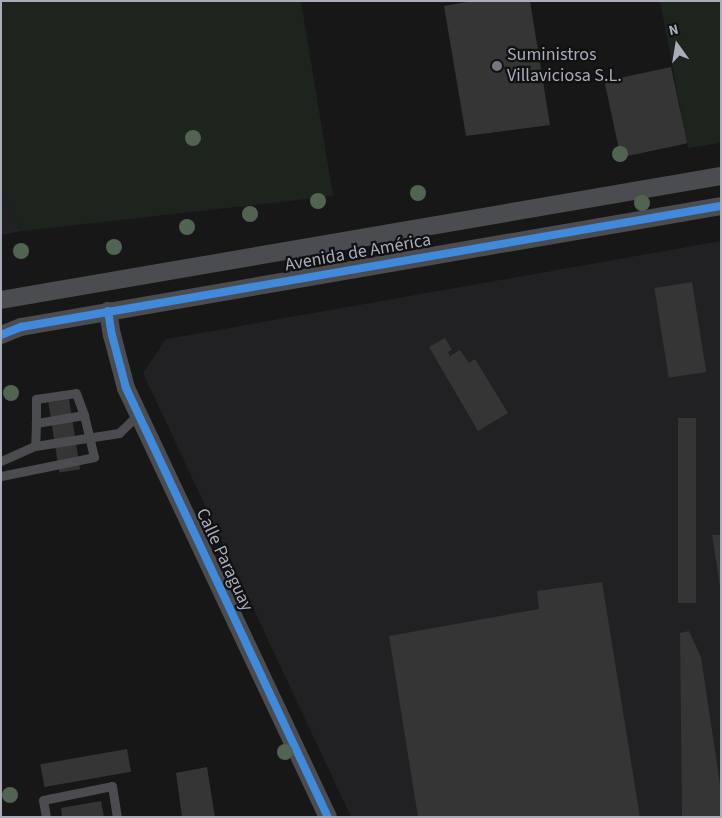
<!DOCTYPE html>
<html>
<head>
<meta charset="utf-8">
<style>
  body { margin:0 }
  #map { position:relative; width:722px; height:818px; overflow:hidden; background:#171717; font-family:"Source Sans 3",sans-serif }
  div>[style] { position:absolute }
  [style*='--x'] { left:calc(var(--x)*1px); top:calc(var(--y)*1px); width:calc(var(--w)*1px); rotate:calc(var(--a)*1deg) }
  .built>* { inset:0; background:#212123 }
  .green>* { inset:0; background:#1d241e }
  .building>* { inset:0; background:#353536; transform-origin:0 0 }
  .lane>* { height:9px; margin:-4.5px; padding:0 4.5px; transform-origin:4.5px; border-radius:4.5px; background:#4b4c50 }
  .street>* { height:18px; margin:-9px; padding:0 9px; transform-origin:9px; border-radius:9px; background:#4b4c50 }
  .cycleway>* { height:8px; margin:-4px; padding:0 4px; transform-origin:4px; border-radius:4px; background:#408adc }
  .trees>* { width:16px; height:16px; margin:-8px; border-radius:50%; background:#506451 }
  .dots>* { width:14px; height:14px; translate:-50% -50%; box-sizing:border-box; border:2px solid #111113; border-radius:50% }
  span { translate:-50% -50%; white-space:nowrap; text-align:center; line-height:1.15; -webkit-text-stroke:4.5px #111113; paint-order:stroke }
  .poi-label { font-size:18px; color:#a8adb8 }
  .left { translate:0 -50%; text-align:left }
  .street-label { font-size:18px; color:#a8adb8 }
  .frame { position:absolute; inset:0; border:2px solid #a8adb8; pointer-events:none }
  .north { position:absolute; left:652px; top:20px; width:50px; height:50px; -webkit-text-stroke:4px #111113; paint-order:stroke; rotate:347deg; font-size:14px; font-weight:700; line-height:20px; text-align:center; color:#a8adb8 }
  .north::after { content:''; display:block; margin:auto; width:18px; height:22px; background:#a8adb8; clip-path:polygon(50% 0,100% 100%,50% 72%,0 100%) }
</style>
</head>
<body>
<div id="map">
  <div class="built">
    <i style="clip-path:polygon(1px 193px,22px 231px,1px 235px)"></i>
    <i style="clip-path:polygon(721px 241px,721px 817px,351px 817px,143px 373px,166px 339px,172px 338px)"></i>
  </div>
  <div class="green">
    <i style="clip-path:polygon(1px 1px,301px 1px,333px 196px,22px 231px,1px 193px)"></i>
    <i style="clip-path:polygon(660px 1px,721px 1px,721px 143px,688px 148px)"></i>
  </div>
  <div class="building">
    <i style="clip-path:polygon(473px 1px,530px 1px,550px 125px,466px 136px,444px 6px)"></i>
    <i style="left:671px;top:67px;width:78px;height:68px;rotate:78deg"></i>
    <i style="left:692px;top:282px;width:91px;height:38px;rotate:81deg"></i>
    <i style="clip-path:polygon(445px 338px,452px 350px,448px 352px,450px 356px,460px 350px,469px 363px,475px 359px,508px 413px,478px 431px,429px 347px)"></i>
    <i style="left:69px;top:399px;width:71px;height:21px;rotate:81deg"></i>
    <i style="left:678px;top:418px;width:18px;height:185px"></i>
    <i style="clip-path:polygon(712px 535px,721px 535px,721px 586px,720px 586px)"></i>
    <i style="clip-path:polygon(602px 582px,640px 817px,418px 817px,389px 636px,539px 609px,537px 591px)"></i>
    <i style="clip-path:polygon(689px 631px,701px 657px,721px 791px,721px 817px,682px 817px,680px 633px)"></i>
    <i style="left:127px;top:749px;width:23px;height:88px;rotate:80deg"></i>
    <i style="clip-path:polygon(207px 767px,215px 817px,182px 817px,176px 773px)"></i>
    <i style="clip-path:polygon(101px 801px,104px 817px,62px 817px,61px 808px)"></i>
  </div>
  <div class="lane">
    <i style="--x:36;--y:423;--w:24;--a:-90"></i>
    <i style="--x:36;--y:399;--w:40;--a:-8.5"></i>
    <i style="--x:76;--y:393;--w:23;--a:70"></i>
    <i style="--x:1;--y:461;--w:37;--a:-24"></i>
    <i style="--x:35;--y:446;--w:85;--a:-8.8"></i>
    <i style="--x:119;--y:433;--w:28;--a:-44"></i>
    <i style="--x:1;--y:476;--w:95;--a:-11.5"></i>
    <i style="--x:94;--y:457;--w:43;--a:-103.4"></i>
    <i style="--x:84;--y:415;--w:49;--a:170.5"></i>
    <i style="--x:36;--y:423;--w:23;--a:92"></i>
    <i style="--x:46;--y:817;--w:17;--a:-100"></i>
    <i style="--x:43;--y:800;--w:70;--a:-11.5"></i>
    <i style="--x:112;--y:786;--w:31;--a:81"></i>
  </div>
  <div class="street">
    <i style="--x:1;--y:300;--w:731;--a:-9.77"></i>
    <i style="--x:108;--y:311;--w:24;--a:81"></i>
    <i style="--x:112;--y:335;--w:55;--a:75.2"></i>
    <i style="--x:126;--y:388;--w:474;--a:64.8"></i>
    <i style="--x:1;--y:335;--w:22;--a:-22"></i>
    <i style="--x:21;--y:327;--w:710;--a:-9.81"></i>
  </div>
  <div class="cycleway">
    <i style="--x:108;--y:311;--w:24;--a:81"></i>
    <i style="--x:112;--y:335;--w:55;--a:75.2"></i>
    <i style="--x:126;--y:388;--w:474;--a:64.8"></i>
    <i style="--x:1;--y:335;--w:22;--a:-22"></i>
    <i style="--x:21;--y:327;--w:710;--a:-9.81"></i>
  </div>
  <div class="trees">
    <i style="left:193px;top:138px"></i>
    <i style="left:620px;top:154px"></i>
    <i style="left:418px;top:193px"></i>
    <i style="left:318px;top:201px"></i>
    <i style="left:642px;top:203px"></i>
    <i style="left:250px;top:214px"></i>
    <i style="left:187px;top:227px"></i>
    <i style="left:114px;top:247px"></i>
    <i style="left:21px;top:251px"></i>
    <i style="left:11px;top:393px"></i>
    <i style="left:285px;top:752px"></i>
    <i style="left:10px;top:795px"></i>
  </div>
  <div class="dots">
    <i style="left:497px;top:66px;background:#757880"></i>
  </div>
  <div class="poi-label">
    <span class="left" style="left:507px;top:66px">Suministros<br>Villaviciosa S.L.</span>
  </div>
  <div class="street-label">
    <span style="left:358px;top:253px;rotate:-10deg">Avenida de América</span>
    <span style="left:224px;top:560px;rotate:65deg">Calle Paraguay</span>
  </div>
  <div class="frame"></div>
  <div class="north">N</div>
</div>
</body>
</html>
